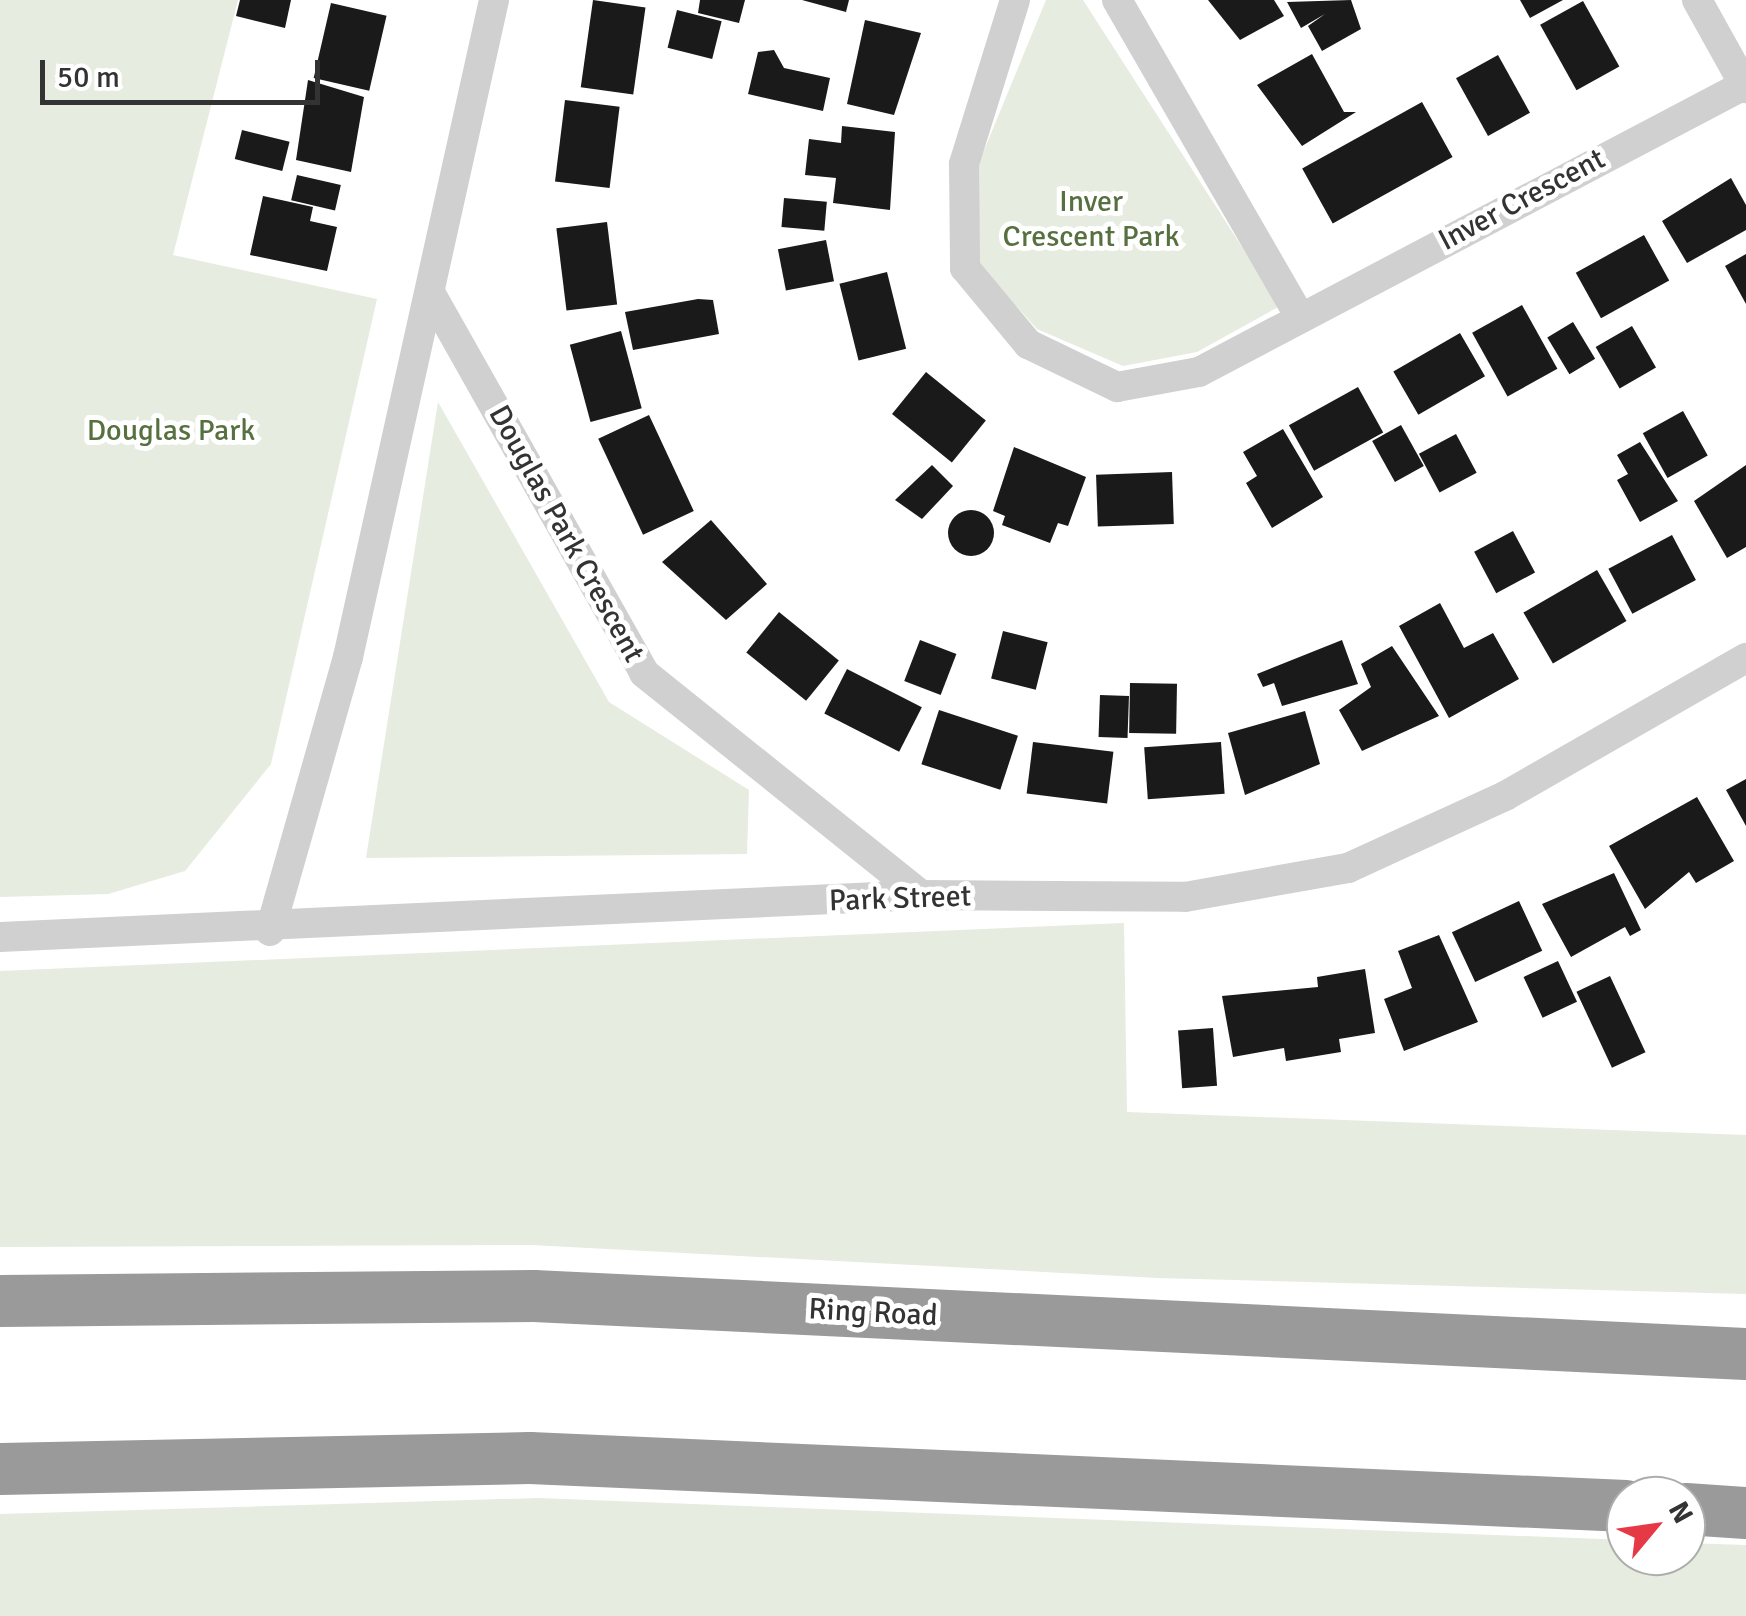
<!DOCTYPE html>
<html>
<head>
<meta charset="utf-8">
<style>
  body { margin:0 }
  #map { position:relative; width:1746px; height:1616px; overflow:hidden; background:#fff; font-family:Signika,sans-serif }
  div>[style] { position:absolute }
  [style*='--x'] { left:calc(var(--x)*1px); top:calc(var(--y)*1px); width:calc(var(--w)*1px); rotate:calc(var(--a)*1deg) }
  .green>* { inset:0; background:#e6ecdf }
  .building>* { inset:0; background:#1a1a1a; transform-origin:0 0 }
  .round { border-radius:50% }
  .street>* { height:30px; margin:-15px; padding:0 15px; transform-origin:15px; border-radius:15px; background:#d0d0d0 }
  .highway>* { height:52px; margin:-26px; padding:0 26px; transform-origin:26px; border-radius:26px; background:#9a9a9a }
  span { translate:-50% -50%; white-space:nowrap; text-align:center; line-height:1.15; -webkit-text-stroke:10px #fff; paint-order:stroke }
  .street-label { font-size:30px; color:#333 }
  .park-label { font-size:30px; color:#56703f }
  .north { position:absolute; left:1606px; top:1476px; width:100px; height:100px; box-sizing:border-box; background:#fff; border:2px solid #adadad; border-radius:50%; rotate:61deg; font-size:28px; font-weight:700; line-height:40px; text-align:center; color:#333 }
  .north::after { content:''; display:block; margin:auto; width:35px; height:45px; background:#e63946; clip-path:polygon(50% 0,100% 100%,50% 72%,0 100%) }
  .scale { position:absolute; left:40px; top:60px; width:280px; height:45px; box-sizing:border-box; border:5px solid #333; border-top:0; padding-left:12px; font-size:30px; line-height:35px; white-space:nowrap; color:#333; -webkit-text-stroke:8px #fff; paint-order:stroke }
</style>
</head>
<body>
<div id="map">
  <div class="green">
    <i style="clip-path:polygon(0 0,238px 0,173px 255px,377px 299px,271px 764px,185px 871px,108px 894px,0 897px)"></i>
    <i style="clip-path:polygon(1046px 0,1083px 0,1280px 306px,1197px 352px,1123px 366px,1037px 329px,978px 264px,978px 165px)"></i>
    <i style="clip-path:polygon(438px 402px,609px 702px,749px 790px,747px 854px,366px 858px)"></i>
    <i style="clip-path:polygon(1124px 923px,1127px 1112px,1746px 1135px,1746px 1294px,1158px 1278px,532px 1245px,0 1247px,0 971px)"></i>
    <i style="clip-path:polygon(538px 1498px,1626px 1540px,1626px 1556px,1686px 1556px,1686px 1543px,1746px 1545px,1746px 1616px,0 1616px,0 1514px)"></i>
  </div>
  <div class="building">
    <i style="clip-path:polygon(240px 0,291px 0,285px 28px,236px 16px)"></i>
    <i style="left:593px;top:0;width:53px;height:88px;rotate:8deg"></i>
    <i style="clip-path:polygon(700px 0,745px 0,739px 23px,698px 13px)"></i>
    <i style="clip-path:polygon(802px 0,849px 0,846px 12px)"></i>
    <i style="clip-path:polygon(1208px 0,1274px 0,1284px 16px,1240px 40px)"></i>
    <i style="clip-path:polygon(1351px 0,1361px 29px,1322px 51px,1308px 26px,1325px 14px,1301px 28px,1287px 2px)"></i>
    <i style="clip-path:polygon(1520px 0,1563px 0,1530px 18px)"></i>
    <i style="left:1583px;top:1px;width:75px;height:49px;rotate:61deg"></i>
    <i style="left:331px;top:3px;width:57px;height:77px;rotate:13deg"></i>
    <i style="left:677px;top:10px;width:46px;height:39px;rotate:14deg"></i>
    <i style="clip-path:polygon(865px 20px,921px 33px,894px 115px,847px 104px)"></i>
    <i style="clip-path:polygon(774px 50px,784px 68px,830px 78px,823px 111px,748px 94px,758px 52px)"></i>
    <i style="clip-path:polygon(1312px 54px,1344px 112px,1356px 112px,1302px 146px,1257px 85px)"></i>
    <i style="left:1498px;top:55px;width:66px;height:48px;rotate:61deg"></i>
    <i style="clip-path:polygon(308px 80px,364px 97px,351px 172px,296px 160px)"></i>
    <i style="left:565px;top:100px;width:55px;height:82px;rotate:7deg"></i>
    <i style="left:1422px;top:102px;width:63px;height:137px;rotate:61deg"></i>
    <i style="clip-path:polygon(842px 126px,895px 132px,890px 210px,833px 203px,836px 178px,805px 175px,809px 139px,841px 143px)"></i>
    <i style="left:242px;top:130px;width:49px;height:30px;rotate:14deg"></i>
    <i style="left:297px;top:175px;width:45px;height:26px;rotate:13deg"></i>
    <i style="clip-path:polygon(1731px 178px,1746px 205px,1746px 230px,1687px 263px,1662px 221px)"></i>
    <i style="clip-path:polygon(263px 196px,313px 207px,310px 221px,337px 227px,327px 271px,250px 255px)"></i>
    <i style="left:784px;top:198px;width:43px;height:29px;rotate:5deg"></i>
    <i style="left:607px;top:222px;width:83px;height:51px;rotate:83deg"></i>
    <i style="left:1644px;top:235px;width:52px;height:78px;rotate:61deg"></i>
    <i style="left:826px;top:240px;width:42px;height:49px;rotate:79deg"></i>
    <i style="clip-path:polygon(1746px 254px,1746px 304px,1725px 266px)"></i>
    <i style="left:887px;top:272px;width:79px;height:49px;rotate:76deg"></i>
    <i style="clip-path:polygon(698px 299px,713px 300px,719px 334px,633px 350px,625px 312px)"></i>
    <i style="left:1522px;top:305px;width:73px;height:57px;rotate:61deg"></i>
    <i style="left:1573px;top:322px;width:43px;height:30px;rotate:59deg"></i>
    <i style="left:1632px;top:326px;width:48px;height:42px;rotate:60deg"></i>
    <i style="left:621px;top:331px;width:80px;height:53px;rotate:75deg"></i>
    <i style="left:1460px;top:333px;width:50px;height:77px;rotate:60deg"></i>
    <i style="left:926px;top:372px;width:77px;height:54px;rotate:39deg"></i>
    <i style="left:1358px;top:387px;width:52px;height:79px;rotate:61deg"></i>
    <i style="left:1683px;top:411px;width:51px;height:46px;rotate:61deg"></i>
    <i style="left:649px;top:415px;width:106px;height:56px;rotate:65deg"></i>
    <i style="left:1401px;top:425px;width:47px;height:33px;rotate:61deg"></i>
    <i style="clip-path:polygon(1283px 429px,1323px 497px,1272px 528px,1246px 483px,1257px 476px,1243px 452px)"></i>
    <i style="left:1456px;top:434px;width:44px;height:42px;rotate:62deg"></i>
    <i style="clip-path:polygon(1640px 442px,1678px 501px,1640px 522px,1617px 480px,1628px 474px,1617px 455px)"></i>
    <i style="clip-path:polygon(1014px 447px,1086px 477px,1068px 526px,1058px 523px,1050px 543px,1002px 525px,1005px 516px,993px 511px)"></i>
    <i style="clip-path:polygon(932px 465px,953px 486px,922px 519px,895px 500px)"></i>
    <i style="clip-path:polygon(1746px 465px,1746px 547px,1727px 558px,1694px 501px)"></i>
    <i style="left:1172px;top:472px;width:52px;height:76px;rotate:88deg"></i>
    <i class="round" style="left:948px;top:510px;width:46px;height:46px"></i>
    <i style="clip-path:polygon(711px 520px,767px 584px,726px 620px,662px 562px)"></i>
    <i style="left:1513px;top:531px;width:47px;height:44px;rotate:62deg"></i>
    <i style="left:1672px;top:535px;width:51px;height:72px;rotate:62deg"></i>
    <i style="left:1597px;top:570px;width:59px;height:85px;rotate:60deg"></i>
    <i style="clip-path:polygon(1440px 603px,1464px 648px,1493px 633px,1519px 679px,1449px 718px,1399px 626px)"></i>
    <i style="left:779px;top:612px;width:77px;height:52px;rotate:39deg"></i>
    <i style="left:1003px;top:631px;width:46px;height:49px;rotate:14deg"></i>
    <i style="left:920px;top:640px;width:39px;height:44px;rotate:21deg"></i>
    <i style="clip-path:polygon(1342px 640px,1358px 684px,1282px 706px,1274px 683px,1263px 687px,1257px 674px)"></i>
    <i style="clip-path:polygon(1392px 646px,1439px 716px,1362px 751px,1339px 710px,1371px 687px,1361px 664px)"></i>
    <i style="left:847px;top:669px;width:84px;height:50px;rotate:27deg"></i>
    <i style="left:1130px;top:683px;width:47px;height:50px;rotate:1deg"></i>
    <i style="left:1100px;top:695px;width:29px;height:42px;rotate:2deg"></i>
    <i style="left:939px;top:710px;width:83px;height:57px;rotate:18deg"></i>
    <i style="clip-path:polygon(1305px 711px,1320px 764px,1245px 795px,1228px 733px)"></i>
    <i style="left:1033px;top:742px;width:81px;height:52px;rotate:7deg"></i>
    <i style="left:1221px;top:742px;width:52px;height:77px;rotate:86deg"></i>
    <i style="clip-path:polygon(1746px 779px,1746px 826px,1726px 790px)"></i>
    <i style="clip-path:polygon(1697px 797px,1734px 861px,1696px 883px,1689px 872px,1645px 909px,1609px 846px)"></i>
    <i style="clip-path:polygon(1614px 873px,1641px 930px,1630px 936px,1625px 927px,1571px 957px,1542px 904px)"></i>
    <i style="left:1519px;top:901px;width:55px;height:74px;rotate:65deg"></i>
    <i style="clip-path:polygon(1439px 935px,1478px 1022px,1404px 1051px,1384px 999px,1412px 988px,1398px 951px)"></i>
    <i style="left:1558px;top:961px;width:45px;height:38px;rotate:65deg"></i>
    <i style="clip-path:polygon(1365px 969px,1375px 1033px,1339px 1039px,1341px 1052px,1286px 1061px,1284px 1048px,1233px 1057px,1222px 996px,1318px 987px,1317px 977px)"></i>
    <i style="left:1610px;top:976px;width:84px;height:37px;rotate:65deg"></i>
    <i style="left:1213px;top:1028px;width:58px;height:35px;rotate:86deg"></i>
  </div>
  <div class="street">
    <i style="--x:1015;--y:0;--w:172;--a:107.3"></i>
    <i style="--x:964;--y:164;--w:104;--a:89.4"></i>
    <i style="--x:965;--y:268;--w:99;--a:50.3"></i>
    <i style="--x:1028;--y:344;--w:99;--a:25.8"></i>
    <i style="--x:1117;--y:387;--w:83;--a:-10.4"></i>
    <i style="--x:1199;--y:372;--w:616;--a:-27.77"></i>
    <i style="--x:1117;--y:0;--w:366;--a:60"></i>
    <i style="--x:1697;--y:0;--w:101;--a:60.9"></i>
    <i style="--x:432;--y:296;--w:433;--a:60.6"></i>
    <i style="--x:644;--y:673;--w:355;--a:38.7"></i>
    <i style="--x:270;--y:931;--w:285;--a:-74.1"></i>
    <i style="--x:348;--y:657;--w:673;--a:-77.47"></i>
    <i style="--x:0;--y:937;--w:922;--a:-2.61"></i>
    <i style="--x:921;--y:895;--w:264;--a:0.4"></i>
    <i style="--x:1185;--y:897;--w:166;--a:-10.1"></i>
    <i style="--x:1348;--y:868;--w:173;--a:-24.6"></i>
    <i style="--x:1505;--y:796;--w:278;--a:-29.8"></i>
  </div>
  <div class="highway">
    <i style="--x:0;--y:1301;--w:534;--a:-0.54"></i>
    <i style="--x:534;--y:1296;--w:1213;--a:2.74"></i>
    <i style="--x:0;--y:1469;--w:530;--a:-1.19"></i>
    <i style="--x:530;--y:1458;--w:1097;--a:2.51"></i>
    <i style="--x:1686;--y:1509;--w:60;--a:3.8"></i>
  </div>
  <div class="street-label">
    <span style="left:1522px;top:200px;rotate:-28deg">Inver Crescent</span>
    <span style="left:566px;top:534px;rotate:61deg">Douglas Park Crescent</span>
    <span style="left:900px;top:899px;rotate:-2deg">Park Street</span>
    <span style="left:873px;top:1313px;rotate:3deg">Ring Road</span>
  </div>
  <div class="park-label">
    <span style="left:1091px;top:219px">Inver<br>Crescent Park</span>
    <span style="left:171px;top:431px">Douglas Park</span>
  </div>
  <div class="north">N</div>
  <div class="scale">50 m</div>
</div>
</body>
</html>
